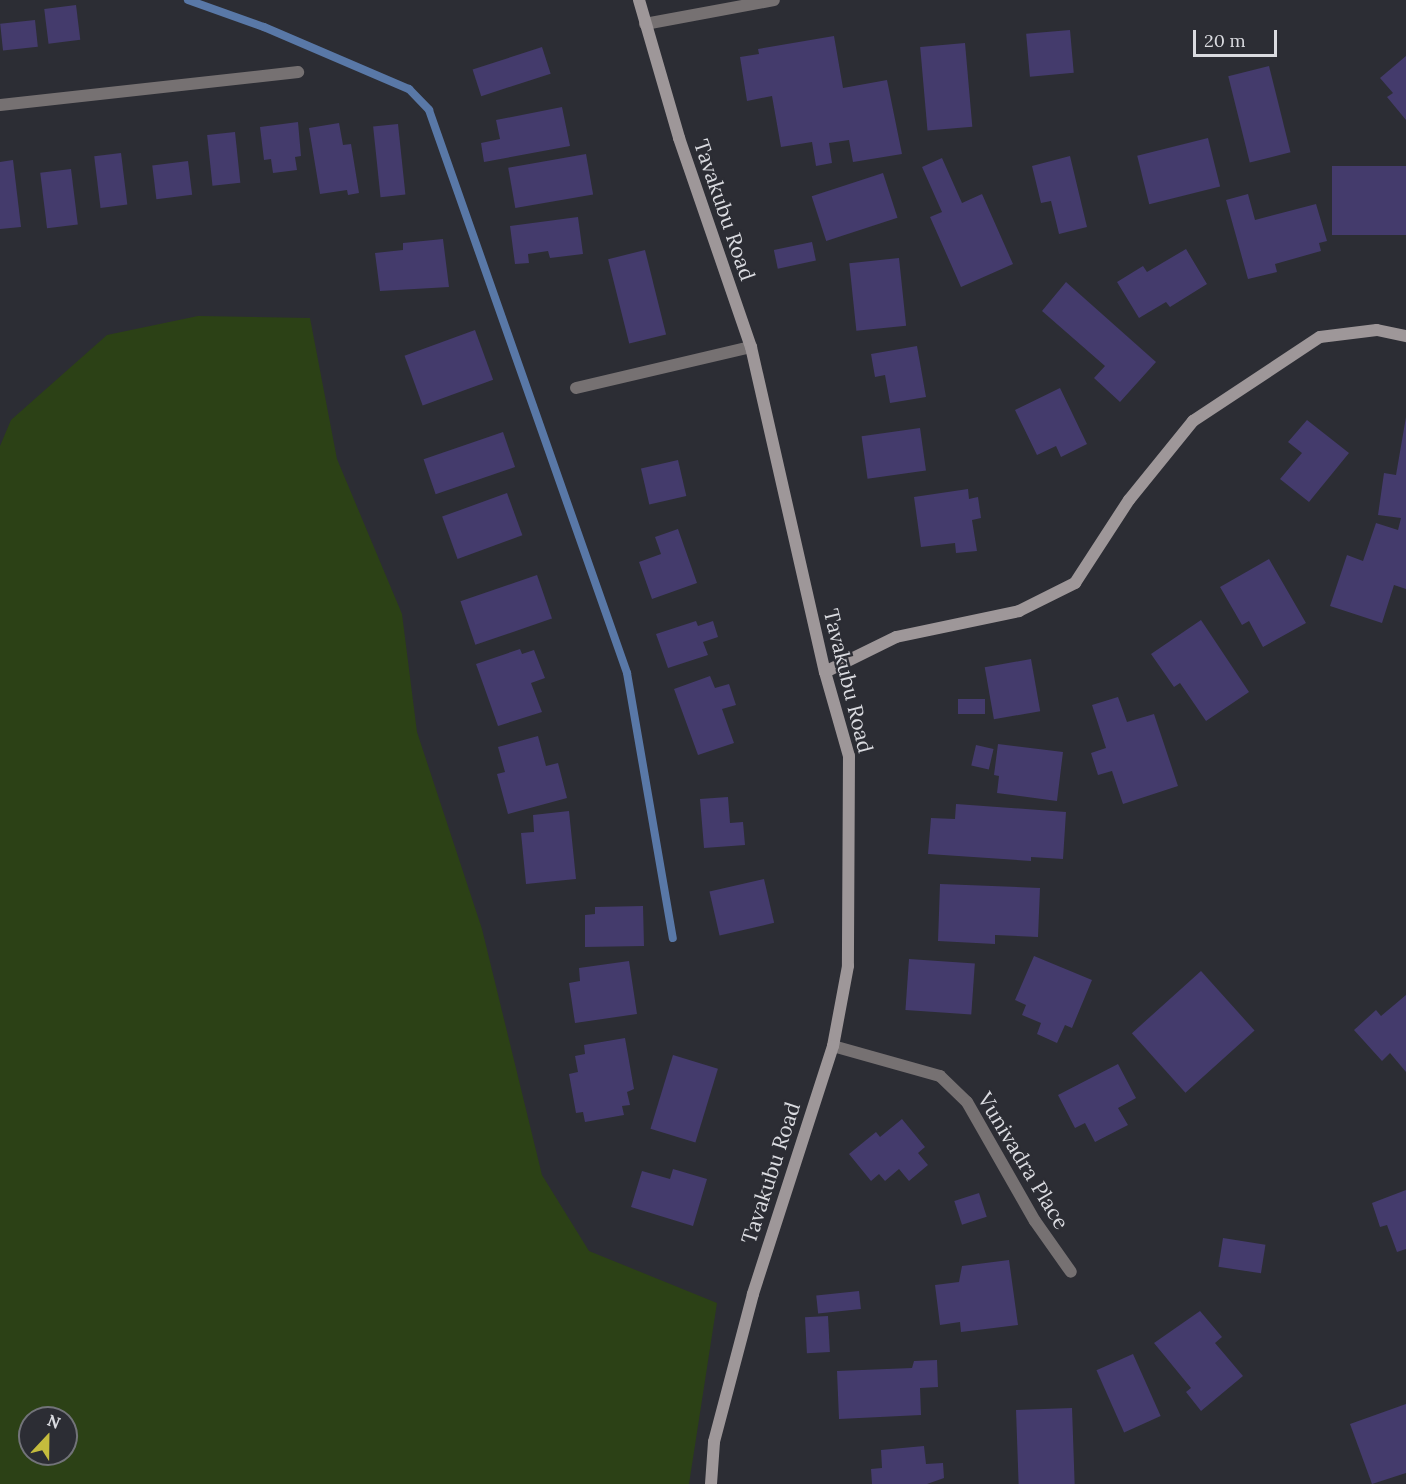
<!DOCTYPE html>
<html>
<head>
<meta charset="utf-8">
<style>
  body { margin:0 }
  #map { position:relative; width:1406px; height:1484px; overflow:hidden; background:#2c2d34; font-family:Lora,serif }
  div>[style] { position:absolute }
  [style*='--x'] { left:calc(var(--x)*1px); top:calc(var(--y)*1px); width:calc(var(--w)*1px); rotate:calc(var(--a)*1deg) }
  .green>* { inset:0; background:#2c4116 }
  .stream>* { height:8px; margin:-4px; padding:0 4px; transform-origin:4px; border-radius:4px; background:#5978a7 }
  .building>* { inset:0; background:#443b6c; transform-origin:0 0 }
  .street>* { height:12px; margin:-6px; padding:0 6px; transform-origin:6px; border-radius:6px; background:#767172 }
  .secondary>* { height:12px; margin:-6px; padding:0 6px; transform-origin:6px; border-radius:6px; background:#9e9799 }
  span { translate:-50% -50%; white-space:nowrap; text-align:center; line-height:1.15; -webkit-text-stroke:4.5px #2c2d34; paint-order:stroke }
  .street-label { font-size:21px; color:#dadbe0 }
  .north { position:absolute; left:18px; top:1406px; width:60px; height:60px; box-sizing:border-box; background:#2c2d34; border:2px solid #727379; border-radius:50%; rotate:22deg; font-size:16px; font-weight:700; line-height:24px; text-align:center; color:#dadbe0 }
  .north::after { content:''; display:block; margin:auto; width:21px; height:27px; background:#c5bc3d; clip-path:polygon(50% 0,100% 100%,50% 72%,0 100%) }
  .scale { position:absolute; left:1193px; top:30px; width:84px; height:27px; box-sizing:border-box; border:3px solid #dadbe0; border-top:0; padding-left:8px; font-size:18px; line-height:21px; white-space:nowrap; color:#dadbe0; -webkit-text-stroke:4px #2c2d34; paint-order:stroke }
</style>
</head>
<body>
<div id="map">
  <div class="green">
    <i style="clip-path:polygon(evenodd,198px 316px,310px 318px,337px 459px,402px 614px,417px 732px,482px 929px,542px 1175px,589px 1251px,717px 1303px,689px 1484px,0 1484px,0 446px,11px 420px,107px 335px,198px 316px,30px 1418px,66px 1418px,66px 1454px,30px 1454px,30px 1418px)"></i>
  </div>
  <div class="stream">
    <i style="--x:188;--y:0;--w:81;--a:19.6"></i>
    <i style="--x:264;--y:27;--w:158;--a:23.2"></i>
    <i style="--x:409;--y:89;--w:29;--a:46"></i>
    <i style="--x:429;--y:110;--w:597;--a:70.62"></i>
    <i style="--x:627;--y:673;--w:269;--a:80.2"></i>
  </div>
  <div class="building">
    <i style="left:76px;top:5px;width:35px;height:32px;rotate:83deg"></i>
    <i style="left:35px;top:20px;width:27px;height:35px;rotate:84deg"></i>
    <i style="left:1070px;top:30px;width:43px;height:44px;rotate:85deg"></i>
    <i style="clip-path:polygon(834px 36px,843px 88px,887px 80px,902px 154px,853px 162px,849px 140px,829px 143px,832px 163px,816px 166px,812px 142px,781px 147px,772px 96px,747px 101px,740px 57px,759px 54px,758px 49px)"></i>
    <i style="left:965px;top:43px;width:84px;height:45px;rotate:85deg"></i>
    <i style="left:542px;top:47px;width:28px;height:73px;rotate:72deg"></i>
    <i style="clip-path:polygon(1406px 56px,1406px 120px,1387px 97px,1393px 93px,1380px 78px)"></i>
    <i style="left:1269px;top:66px;width:89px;height:42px;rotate:76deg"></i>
    <i style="clip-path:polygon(562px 107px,570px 146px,484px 162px,481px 143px,500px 139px,496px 120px)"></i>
    <i style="clip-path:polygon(298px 122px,301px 156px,295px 157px,297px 170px,273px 173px,271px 159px,264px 160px,260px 127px)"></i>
    <i style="clip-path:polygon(339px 123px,343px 145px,351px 144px,359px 193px,348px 195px,347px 190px,320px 194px,309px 128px)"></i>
    <i style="left:398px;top:124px;width:71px;height:25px;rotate:84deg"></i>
    <i style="left:235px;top:132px;width:51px;height:28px;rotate:84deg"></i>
    <i style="left:1208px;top:138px;width:50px;height:73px;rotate:76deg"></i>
    <i style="left:121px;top:153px;width:52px;height:27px;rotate:83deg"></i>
    <i style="left:586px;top:154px;width:41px;height:79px;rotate:80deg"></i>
    <i style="clip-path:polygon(1070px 156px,1087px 227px,1059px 234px,1051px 201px,1041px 203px,1032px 166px)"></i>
    <i style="clip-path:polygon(942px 158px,962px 203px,982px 194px,1013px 264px,961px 287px,930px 217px,942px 212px,922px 167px)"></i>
    <i style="clip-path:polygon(13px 160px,21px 227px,0 229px,0 162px)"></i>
    <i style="left:188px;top:161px;width:34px;height:36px;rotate:83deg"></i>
    <i style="left:1332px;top:166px;width:74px;height:69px"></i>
    <i style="left:71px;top:169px;width:56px;height:31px;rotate:83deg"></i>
    <i style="left:883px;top:173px;width:47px;height:75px;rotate:72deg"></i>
    <i style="clip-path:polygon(1248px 194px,1255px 220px,1316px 204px,1327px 241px,1319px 243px,1321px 251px,1275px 264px,1277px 272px,1248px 279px,1226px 200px)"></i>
    <i style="clip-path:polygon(578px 217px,583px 254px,550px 258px,548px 251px,528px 254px,529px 263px,515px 264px,510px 226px)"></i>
    <i style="clip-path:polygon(443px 239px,449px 287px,380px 291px,375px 253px,403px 250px,403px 243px)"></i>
    <i style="left:812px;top:242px;width:19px;height:39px;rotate:78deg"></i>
    <i style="clip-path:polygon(1186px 249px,1207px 284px,1170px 307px,1166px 302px,1139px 318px,1117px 282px,1143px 266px,1147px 272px)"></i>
    <i style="left:645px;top:250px;width:87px;height:38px;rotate:76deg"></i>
    <i style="left:899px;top:258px;width:68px;height:50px;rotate:84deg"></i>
    <i style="clip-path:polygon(1066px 282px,1156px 362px,1120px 402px,1094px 378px,1105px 366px,1042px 311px)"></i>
    <i style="left:475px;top:330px;width:53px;height:75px;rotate:70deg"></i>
    <i style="clip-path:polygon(917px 346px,926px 397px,890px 403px,885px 375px,875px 377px,871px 354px)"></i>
    <i style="clip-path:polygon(1060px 388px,1087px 444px,1061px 457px,1056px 446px,1037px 455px,1015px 410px)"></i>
    <i style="clip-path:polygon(1406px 417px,1406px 589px,1394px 585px,1382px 623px,1330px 606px,1347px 555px,1363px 561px,1376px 523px,1398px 530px,1401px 518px,1378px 515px,1384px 473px,1396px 475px)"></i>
    <i style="clip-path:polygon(1307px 420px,1349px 453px,1309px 502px,1280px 479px,1302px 453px,1288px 442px)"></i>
    <i style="left:920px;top:428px;width:43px;height:59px;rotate:82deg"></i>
    <i style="left:503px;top:432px;width:37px;height:84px;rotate:71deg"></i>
    <i style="left:678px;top:460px;width:37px;height:38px;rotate:77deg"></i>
    <i style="clip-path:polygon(968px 489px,969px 499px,978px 497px,981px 518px,972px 520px,977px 551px,956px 553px,955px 543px,921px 547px,914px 497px)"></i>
    <i style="left:507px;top:493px;width:45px;height:69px;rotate:70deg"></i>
    <i style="clip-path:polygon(678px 529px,697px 583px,652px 599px,639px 562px,661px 554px,655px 537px)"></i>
    <i style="clip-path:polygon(1269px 559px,1306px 623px,1263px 647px,1249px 621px,1242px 625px,1220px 587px)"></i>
    <i style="left:537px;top:575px;width:46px;height:81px;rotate:71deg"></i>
    <i style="clip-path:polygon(1201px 620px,1249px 692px,1206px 721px,1180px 683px,1174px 687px,1151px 654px)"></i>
    <i style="clip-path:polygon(696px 621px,698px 626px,713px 621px,718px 637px,703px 642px,708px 655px,668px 668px,656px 634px)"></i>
    <i style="clip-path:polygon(520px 649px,522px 654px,534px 650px,545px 678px,531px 683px,542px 712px,498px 726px,476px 664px)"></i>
    <i style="left:1031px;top:659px;width:53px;height:47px;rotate:80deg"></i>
    <i style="clip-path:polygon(710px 676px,715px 688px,729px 684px,736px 705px,722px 709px,734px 743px,698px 755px,674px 689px)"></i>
    <i style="clip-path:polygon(1118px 697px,1127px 722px,1154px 714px,1178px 786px,1123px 804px,1112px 771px,1098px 775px,1091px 753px,1106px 748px,1092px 705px)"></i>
    <i style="left:958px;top:699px;width:27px;height:15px"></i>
    <i style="clip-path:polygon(538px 736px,546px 766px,558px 763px,567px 798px,508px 814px,497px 774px,505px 772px,498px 747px)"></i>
    <i style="clip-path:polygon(998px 744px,1063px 752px,1057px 801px,997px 793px,999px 776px,994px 775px)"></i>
    <i style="left:976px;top:745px;width:18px;height:21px;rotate:13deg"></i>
    <i style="clip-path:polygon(728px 797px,730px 823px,743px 822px,745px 845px,704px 848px,700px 799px)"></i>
    <i style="clip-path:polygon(956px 804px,1066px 812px,1063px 859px,1031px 857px,1031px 861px,928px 854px,931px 818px,955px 819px)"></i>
    <i style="clip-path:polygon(569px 811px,576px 879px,526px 884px,521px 833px,534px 832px,533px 815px)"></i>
    <i style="left:764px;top:879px;width:45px;height:56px;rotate:77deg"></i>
    <i style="clip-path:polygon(940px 884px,1040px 888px,1038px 937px,995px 935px,995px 944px,938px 941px)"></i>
    <i style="clip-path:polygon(643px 906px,644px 946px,585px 947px,585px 915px,595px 914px,595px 907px)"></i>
    <i style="clip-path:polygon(1034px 956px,1092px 980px,1072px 1028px,1065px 1025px,1057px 1043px,1037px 1034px,1041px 1023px,1022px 1015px,1026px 1005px,1015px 1000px)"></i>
    <i style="left:909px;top:959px;width:66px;height:51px;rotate:4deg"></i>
    <i style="clip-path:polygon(629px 961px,637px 1014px,575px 1023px,569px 983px,580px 981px,579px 968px)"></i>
    <i style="left:1201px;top:971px;width:80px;height:93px;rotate:48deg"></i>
    <i style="clip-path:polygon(1406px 995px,1406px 1072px,1390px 1053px,1382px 1061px,1354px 1030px,1376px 1010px,1381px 1016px)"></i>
    <i style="clip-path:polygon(625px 1038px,634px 1089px,627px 1092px,630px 1105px,622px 1106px,624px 1115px,585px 1122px,583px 1112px,576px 1113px,569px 1074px,578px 1072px,575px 1056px,585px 1054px,584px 1045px)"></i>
    <i style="left:673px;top:1055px;width:47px;height:77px;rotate:17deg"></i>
    <i style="clip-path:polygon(1118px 1064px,1136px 1098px,1118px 1108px,1128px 1125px,1095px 1142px,1085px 1123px,1075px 1128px,1058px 1095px)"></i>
    <i style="clip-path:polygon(902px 1119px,925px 1147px,918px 1153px,928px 1165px,909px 1181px,899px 1169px,885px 1181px,879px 1174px,871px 1181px,849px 1154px,876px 1132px,880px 1137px)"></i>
    <i style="clip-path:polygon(673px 1169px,707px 1179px,693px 1226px,631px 1207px,642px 1171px,670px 1179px)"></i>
    <i style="clip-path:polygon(1406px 1190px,1406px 1249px,1397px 1252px,1387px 1225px,1380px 1227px,1372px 1203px)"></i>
    <i style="left:979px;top:1193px;width:25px;height:26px;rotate:72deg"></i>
    <i style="left:1223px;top:1238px;width:43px;height:29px;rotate:9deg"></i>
    <i style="clip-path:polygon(1009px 1260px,1018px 1325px,961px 1332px,960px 1322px,940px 1325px,935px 1285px,959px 1282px,962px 1266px)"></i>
    <i style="left:859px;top:1291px;width:18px;height:43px;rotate:84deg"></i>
    <i style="clip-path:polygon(1200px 1311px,1222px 1337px,1215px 1343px,1243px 1376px,1201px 1411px,1186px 1392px,1191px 1388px,1154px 1343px)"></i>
    <i style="left:828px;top:1316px;width:36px;height:23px;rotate:87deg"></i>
    <i style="left:1133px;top:1354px;width:68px;height:40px;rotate:66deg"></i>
    <i style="clip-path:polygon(937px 1360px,938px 1387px,920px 1388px,921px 1415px,839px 1419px,837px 1371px,912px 1368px,914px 1361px)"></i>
    <i style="clip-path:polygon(1406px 1404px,1406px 1473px,1372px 1484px,1350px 1424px)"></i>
    <i style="left:1072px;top:1408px;width:76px;height:56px;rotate:88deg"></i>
    <i style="clip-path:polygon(924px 1446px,926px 1464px,943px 1463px,944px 1478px,927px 1484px,872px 1484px,871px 1469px,882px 1468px,881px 1450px)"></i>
  </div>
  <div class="street">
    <i style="--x:645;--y:24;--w:131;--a:-10.5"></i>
    <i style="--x:0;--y:105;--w:300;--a:-6.3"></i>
    <i style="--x:576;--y:388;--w:180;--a:-13.2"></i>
    <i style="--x:833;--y:1046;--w:111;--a:15.7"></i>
    <i style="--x:940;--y:1076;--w:37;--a:44"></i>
    <i style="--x:967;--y:1102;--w:137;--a:60.3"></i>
    <i style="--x:1035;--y:1221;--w:62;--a:54.8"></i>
  </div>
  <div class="secondary">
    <i style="--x:639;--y:0;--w:144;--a:73.8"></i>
    <i style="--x:679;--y:138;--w:221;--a:71"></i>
    <i style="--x:751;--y:347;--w:333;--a:77.2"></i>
    <i style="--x:825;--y:672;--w:87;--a:74.1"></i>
    <i style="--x:849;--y:756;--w:210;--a:90.3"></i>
    <i style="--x:848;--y:966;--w:81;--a:100.6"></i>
    <i style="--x:833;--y:1046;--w:261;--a:107.9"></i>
    <i style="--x:753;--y:1294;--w:153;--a:104.8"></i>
    <i style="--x:714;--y:1442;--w:42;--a:94.1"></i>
    <i style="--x:825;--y:672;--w:79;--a:-26.2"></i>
    <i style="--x:896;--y:637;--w:126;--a:-11.9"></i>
    <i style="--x:1019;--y:611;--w:63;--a:-26.6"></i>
    <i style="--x:1075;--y:583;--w:99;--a:-57"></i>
    <i style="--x:1129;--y:500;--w:102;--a:-51"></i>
    <i style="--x:1193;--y:421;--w:152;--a:-33.5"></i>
    <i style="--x:1320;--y:337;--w:57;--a:-7"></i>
    <i style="--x:1377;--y:330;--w:30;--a:12"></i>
  </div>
  <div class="street-label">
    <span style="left:724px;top:210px;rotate:71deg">Tavakubu Road</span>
    <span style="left:848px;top:681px;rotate:76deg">Tavakubu Road</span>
    <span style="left:1023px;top:1161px;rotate:59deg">Vunivadra Place</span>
    <span style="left:771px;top:1173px;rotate:-72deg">Tavakubu Road</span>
  </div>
  <div class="north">N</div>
  <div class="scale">20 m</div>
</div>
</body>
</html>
